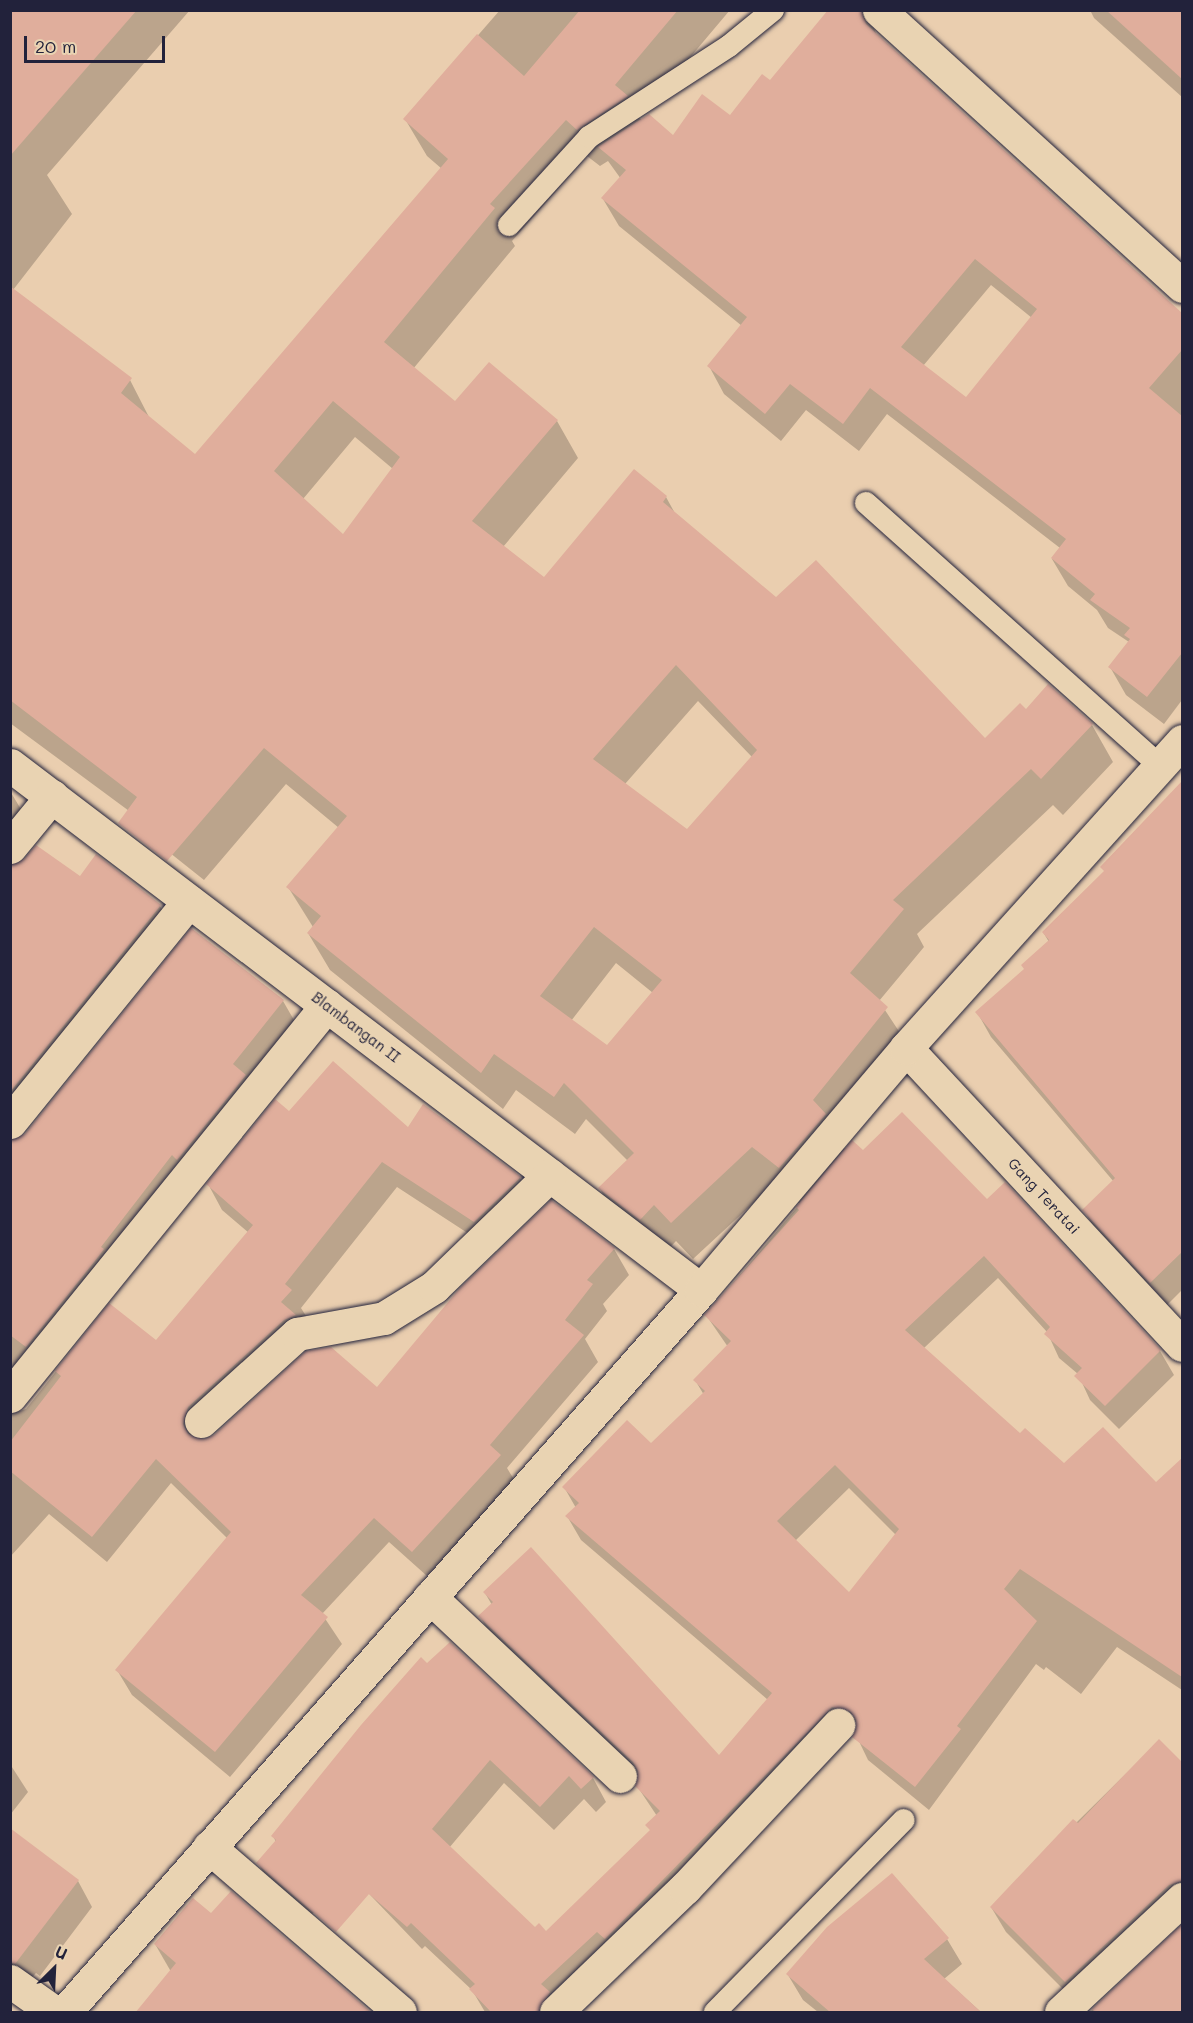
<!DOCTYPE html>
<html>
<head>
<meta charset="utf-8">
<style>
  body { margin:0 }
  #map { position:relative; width:1193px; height:2023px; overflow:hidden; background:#eaceaf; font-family:Mali,sans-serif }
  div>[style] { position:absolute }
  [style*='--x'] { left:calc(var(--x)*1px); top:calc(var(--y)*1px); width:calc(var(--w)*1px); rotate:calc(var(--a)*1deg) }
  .shadow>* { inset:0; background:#0003 }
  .building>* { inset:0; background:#e0ae9c }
  .roads { filter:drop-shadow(0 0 2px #22223b) drop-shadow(0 0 2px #22223b) }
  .lane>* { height:22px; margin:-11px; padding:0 11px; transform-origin:11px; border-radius:11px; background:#e9d3b2 }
  .street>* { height:33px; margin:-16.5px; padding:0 16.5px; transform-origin:16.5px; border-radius:16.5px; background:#e9d3b2 }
  .secondary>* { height:33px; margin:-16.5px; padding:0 16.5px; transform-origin:16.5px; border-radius:16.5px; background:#e9d3b2 }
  span { translate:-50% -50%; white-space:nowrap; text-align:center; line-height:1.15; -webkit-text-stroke:5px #e9d3b2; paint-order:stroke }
  .street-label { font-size:15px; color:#22223b }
  .frame { position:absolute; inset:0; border:12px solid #22223b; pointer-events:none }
  .north { position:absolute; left:24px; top:1939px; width:60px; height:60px; -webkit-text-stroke:4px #e9d3b2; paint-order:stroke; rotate:24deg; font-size:16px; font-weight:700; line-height:24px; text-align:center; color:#22223b }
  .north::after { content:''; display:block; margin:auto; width:21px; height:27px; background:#22223b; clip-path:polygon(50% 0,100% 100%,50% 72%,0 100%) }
  .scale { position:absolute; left:24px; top:36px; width:141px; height:27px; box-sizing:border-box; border:3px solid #22223b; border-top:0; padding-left:8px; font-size:18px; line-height:21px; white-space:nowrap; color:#22223b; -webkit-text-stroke:4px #e9d3b2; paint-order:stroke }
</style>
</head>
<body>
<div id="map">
  <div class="shadow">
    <i style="clip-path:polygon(evenodd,10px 10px,190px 10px,47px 175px,72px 214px,13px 290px,130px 380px,150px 419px,196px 456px,442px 169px,427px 156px,405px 119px,500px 10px,730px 10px,639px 118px,673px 137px,730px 117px,770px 82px,830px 10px,867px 10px,877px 36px,1182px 315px,1182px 700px,1164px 724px,1126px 695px,1110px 667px,1129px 642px,1108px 628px,1097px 610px,1068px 586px,1052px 559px,1060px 548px,887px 414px,859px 451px,806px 410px,781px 441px,724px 394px,709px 366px,742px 326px,619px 226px,603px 199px,621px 179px,608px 161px,600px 166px,587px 156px,512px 241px,515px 246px,413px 369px,455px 403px,489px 364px,557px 421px,578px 458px,503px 547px,544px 579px,634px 471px,666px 497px,677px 517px,776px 599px,985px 740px,1026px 711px,1092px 725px,1113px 762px,1063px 815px,1053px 805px,917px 934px,924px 947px,879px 1001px,908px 1045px,836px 1134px,846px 1151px,862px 1152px,987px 1201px,1005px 1184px,1160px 1351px,1174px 1375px,1119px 1429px,1090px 1400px,1078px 1374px,1059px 1358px,1047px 1332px,998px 1278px,924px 1348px,1020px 1435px,1064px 1465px,1156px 1484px,1182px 1459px,1182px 1690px,1117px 1647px,1081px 1694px,1046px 1667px,1044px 1670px,1036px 1664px,929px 1810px,868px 1760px,855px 1733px,846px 1731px,560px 2012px,485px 2012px,472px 1990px,425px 1946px,422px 1949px,352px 1876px,308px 1918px,272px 1887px,258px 1863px,276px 1842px,273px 1836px,362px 1726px,593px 1778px,606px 1802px,596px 1812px,584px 1799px,554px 1830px,504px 1783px,449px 1848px,535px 1929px,546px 1933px,651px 1831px,647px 1825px,657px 1816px,637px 1786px,638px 1777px,493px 1640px,480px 1616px,492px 1605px,485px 1593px,719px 1758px,768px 1700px,581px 1540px,567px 1516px,576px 1508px,564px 1487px,651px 1446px,704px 1395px,695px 1380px,728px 1347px,706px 1315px,800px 1204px,774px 1184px,693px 1259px,676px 1241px,662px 1256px,621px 1226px,600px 1189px,628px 1161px,586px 1119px,575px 1134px,516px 1090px,503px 1109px,330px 970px,308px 933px,313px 927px,288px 887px,339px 828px,286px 784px,204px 880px,155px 841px,144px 822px,10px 723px,10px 10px,991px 285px,1032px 318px,967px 400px,923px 366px,991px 285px,10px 10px,355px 437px,393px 469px,344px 536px,303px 499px,355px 437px,10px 10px,698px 701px,752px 757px,687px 831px,625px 784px,698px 701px,10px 10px,616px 963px,653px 993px,607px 1048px,571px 1021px,616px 963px,10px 10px,849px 1488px,896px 1535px,849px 1594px,795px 1541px,849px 1488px)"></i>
    <i style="clip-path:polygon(1090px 10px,1182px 10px,1182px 97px,1094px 18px)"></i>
    <i style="clip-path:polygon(1182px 783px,1182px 886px,1167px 901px,1182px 914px,1182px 1290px,1165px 1307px,1098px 1235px,1084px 1210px,1114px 1182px,991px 1037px,977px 1012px,1025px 969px,1049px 942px,1043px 932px,1105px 872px)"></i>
    <i style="clip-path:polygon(10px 791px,25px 816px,10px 863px)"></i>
    <i style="clip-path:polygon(96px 856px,160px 906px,175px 932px,10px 1135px,10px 865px,80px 878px)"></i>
    <i style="clip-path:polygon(191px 930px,283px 1001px,298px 1027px,10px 1409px,10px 1140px,26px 1135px)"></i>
    <i style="clip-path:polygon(289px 1113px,409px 1130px,520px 1178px,535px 1203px,489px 1247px,397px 1187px,301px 1308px,306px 1316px,200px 1440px,377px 1389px,614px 1249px,629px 1275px,603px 1304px,607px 1311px,585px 1339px,598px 1362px,507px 1468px,515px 1481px,427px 1576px,389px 1542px,322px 1614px,342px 1644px,230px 1777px,132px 1695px,117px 1670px,227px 1538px,171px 1483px,107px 1562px,49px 1514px,10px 1557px,10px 1414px,26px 1409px,109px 1305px,156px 1342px,249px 1233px,222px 1210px,208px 1184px)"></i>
    <i style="clip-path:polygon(1159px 1741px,1182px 1764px,1182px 1911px,1080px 2006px,1006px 1932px,991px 1907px)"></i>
    <i style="clip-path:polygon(10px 1764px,28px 1792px,10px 1815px)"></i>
    <i style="clip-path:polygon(10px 1830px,78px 1881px,92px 1907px,40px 1976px,36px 1973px,23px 1988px,10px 1995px)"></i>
    <i style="clip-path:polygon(211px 1916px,367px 2012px,170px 1970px,155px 1944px)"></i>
    <i style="clip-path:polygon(1182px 1926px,1182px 2012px,1090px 2012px)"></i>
    <i style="clip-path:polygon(947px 1939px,962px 1964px,944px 1979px,981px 2012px,818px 2012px,803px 2000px,788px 1975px)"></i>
  </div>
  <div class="building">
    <i style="clip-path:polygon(10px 10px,137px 10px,10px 156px)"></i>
    <i style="clip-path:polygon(evenodd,580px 10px,678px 10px,615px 85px,628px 96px,577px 130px,566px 120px,490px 204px,495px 208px,384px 342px,455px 401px,489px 362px,558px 420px,472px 521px,544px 577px,634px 469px,667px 496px,663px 502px,776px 597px,816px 560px,985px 738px,1020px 703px,1026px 709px,1048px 684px,1093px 724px,1041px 779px,1031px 769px,893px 900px,904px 909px,850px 973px,888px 1007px,813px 1100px,826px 1114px,779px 1168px,752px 1147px,671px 1223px,654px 1205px,640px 1220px,598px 1188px,634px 1153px,564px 1083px,554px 1097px,494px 1054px,481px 1073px,307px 933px,321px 916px,286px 887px,347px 816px,264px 748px,167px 861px,118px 823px,137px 797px,10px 700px,10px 286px,132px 378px,121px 393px,195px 454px,448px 159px,403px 119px,477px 34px,524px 76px,580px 10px,333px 401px,400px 457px,343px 534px,274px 471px,333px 401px,580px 10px,676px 665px,757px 750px,687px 829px,593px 759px,676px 665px,580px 10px,594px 927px,662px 980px,607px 1045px,540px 996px,594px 927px)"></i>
    <i style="clip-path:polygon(evenodd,828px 10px,861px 10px,866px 24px,1182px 313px,1182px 350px,1149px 388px,1182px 416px,1182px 653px,1147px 697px,1108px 667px,1130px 639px,1124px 635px,1130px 628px,1090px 600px,1095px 594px,1051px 558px,1066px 539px,870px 388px,843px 424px,790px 384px,765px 414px,707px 366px,747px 317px,601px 198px,626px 170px,598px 147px,649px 114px,673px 135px,702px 94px,730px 115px,762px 74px,770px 80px,828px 10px,975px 259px,1037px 309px,966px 397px,901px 347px,975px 259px)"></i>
    <i style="clip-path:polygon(1106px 10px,1182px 10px,1182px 79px)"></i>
    <i style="clip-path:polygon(1182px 781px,1182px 1252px,1150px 1283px,1082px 1210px,1115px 1178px,975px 1012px,1024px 969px,1021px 965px,1049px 940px,1042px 932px,1104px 871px,1100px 867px)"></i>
    <i style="clip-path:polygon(36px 845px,80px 876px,96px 854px,161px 905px,10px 1092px,10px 865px,24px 859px)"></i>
    <i style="clip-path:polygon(191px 928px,284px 1000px,233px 1064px,246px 1075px,177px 1160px,172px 1155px,101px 1247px,104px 1249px,98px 1257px,26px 1347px,10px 1335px,10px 1140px,25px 1134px)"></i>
    <i style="clip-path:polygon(333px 1061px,408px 1127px,423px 1104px,521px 1177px,474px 1222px,382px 1162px,285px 1284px,292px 1290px,281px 1302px,296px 1315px,284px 1320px,188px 1407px,183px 1424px,188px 1434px,204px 1439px,214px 1435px,306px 1351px,331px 1347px,377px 1387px,460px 1288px,551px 1200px,615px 1248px,587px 1280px,593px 1284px,565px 1320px,584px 1335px,490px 1445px,501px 1455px,412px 1552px,374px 1518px,301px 1595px,328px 1617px,215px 1752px,115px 1670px,231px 1532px,156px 1459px,92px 1537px,10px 1471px,10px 1442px,61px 1376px,55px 1371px,109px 1303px,156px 1340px,253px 1225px,206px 1184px,275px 1099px,289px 1111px)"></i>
    <i style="clip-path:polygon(evenodd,902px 1112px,987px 1199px,1005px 1182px,1161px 1350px,1105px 1406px,1074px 1376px,1082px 1368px,1044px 1334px,1050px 1327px,984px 1256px,905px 1330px,1020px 1433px,1025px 1428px,1064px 1463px,1103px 1427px,1156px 1482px,1182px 1458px,1182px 1677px,1020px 1569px,1004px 1589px,1037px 1621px,957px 1726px,961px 1729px,915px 1787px,852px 1737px,856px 1720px,851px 1712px,832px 1707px,605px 1939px,597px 1932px,541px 1984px,550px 1992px,538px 2013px,492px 2013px,469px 1989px,475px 1984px,411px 1923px,407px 1927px,369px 1894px,336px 1932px,256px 1863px,276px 1840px,271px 1836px,361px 1725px,421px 1657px,427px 1663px,450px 1642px,594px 1777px,581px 1789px,569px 1776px,540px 1807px,490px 1760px,432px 1829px,535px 1927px,539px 1923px,546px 1931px,650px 1830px,645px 1825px,660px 1811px,635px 1786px,638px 1771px,633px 1762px,478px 1616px,493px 1602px,483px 1592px,531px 1547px,719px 1755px,772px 1693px,565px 1516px,579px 1503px,562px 1487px,627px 1420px,651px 1443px,705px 1391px,693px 1380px,731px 1341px,704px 1315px,799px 1210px,796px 1207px,852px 1140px,863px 1150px,902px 1112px,835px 1465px,899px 1529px,849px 1592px,777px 1521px,835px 1465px)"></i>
    <i style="clip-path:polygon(1159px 1739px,1182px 1762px,1182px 1881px,1169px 1885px,1065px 1982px,990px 1907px,1073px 1819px,1078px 1823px)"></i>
    <i style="clip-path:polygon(10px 1828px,79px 1880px,15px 1964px,10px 1962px)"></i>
    <i style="clip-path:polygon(892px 1873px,949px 1938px,924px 1959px,982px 2013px,831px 2013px,786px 1974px,827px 1927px)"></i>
    <i style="clip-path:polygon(231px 1891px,372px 2013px,135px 2013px,176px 1963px,154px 1944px,193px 1898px,211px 1913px)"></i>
    <i style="clip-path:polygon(1182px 1924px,1182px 2013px,1096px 2013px,1092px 2009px)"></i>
  </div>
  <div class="roads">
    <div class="lane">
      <i style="--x:509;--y:225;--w:119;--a:-47.7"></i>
      <i style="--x:589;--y:137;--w:167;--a:-33"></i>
      <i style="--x:729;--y:46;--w:57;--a:-39.3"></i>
      <i style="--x:866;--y:503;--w:394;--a:41.8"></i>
      <i style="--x:715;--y:2012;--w:269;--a:-45.5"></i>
    </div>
    <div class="street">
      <i style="--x:879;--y:10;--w:410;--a:42.3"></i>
      <i style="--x:10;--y:765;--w:868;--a:37.23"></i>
      <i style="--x:10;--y:847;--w:66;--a:-50.5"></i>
      <i style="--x:906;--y:1048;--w:405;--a:47.1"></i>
      <i style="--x:10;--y:1122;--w:284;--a:-51"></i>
      <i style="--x:10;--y:1396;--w:503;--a:-50.97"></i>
      <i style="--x:201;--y:1421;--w:130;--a:-42.2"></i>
      <i style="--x:297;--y:1334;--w:88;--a:-10.4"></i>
      <i style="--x:384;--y:1318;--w:59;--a:-31.8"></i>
      <i style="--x:434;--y:1287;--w:161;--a:-44"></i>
      <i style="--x:430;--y:1597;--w:261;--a:43.3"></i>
      <i style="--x:209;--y:1847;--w:252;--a:40.8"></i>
      <i style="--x:10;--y:1981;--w:54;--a:35.2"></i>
      <i style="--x:556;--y:2012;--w:179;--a:-43.9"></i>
      <i style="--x:685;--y:1888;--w:224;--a:-46.8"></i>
      <i style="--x:1061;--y:2012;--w:166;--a:-43"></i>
    </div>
    <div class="secondary">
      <i style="--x:65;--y:2012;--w:962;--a:-48.62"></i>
      <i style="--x:701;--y:1290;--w:317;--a:-49.7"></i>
      <i style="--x:906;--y:1048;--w:413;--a:-48"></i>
    </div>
  </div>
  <div class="street-label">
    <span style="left:356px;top:1027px;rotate:37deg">Blambangan II</span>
    <span style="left:1044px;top:1196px;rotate:47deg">Gang Teratai</span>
  </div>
  <div class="frame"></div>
  <div class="north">U</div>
  <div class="scale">20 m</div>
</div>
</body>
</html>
